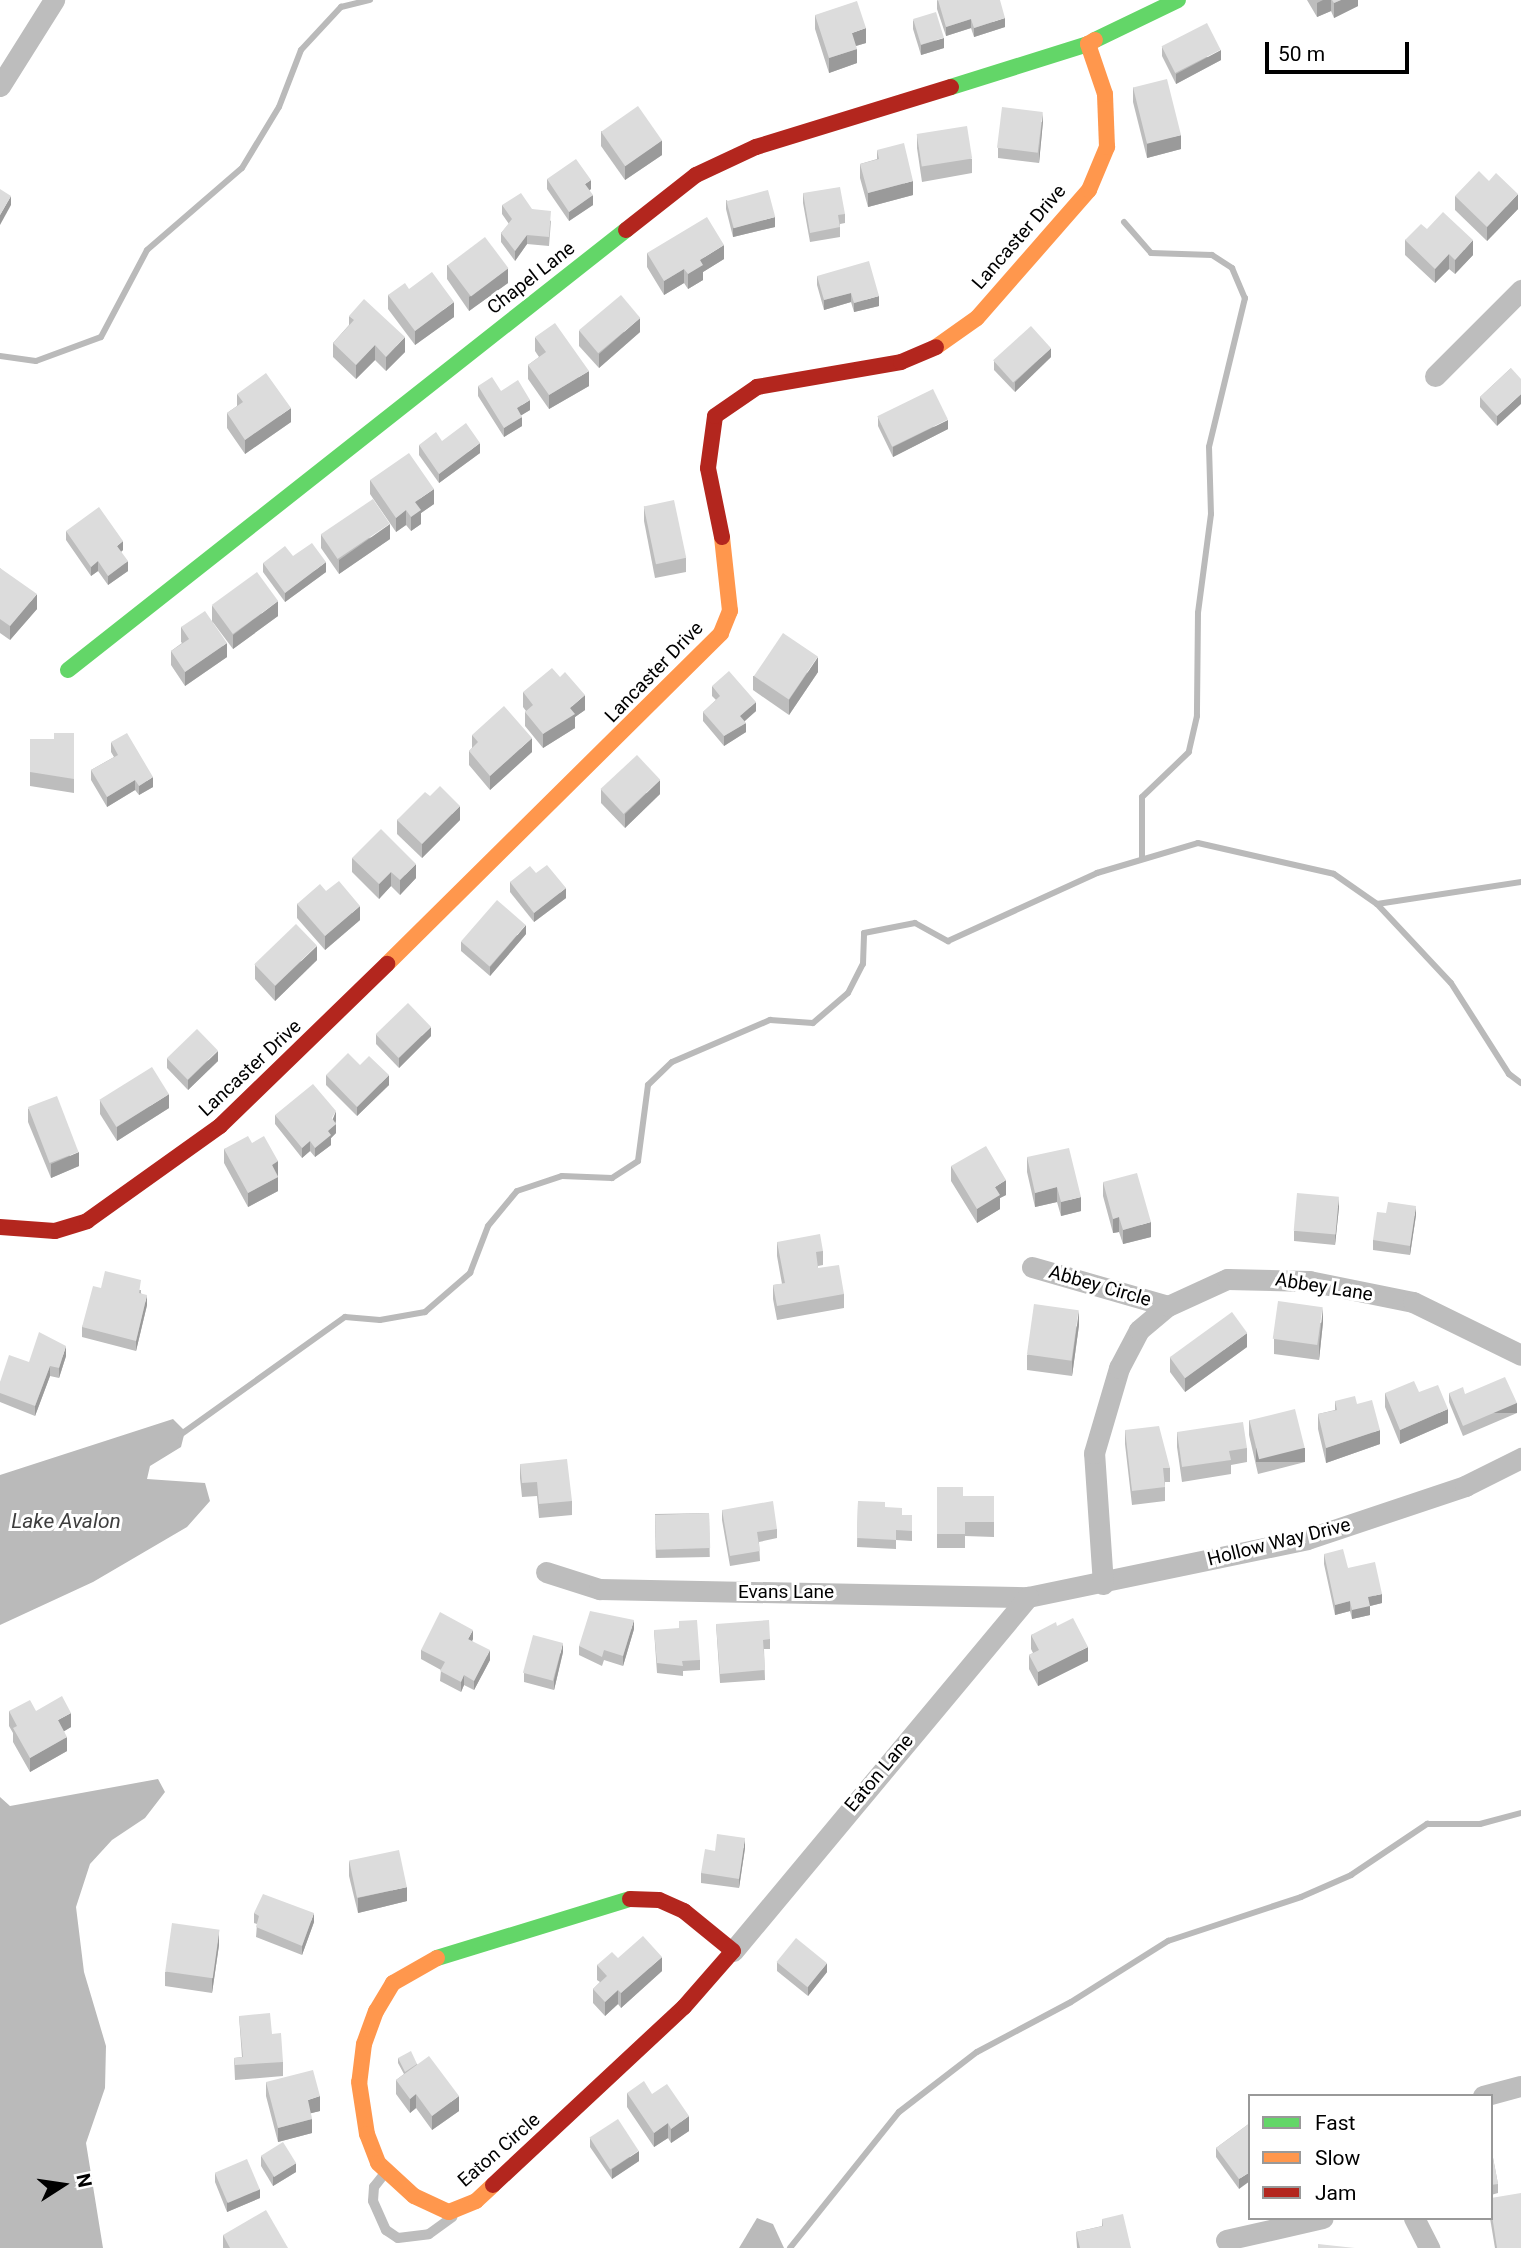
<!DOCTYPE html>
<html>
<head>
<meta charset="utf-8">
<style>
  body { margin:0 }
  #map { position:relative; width:1521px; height:2248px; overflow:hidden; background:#fff; font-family:Roboto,sans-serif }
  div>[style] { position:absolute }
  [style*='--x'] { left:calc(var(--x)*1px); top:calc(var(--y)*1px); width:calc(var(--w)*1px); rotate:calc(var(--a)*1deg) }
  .water>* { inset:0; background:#bababa }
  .stream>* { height:6px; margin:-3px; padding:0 3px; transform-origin:3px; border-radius:3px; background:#bababa }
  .lane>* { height:10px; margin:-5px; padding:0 5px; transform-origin:5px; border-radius:5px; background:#bdbdbd }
  .street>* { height:21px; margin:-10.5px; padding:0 10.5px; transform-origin:10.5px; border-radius:10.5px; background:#bdbdbd }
  .fast>* { height:16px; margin:-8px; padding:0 8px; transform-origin:8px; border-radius:8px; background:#63d668 }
  .slow>* { height:16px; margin:-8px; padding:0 8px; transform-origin:8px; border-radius:8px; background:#ff974d }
  .jam>* { height:16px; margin:-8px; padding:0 8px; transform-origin:8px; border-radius:8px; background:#b3261e }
  .wall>* { inset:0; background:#bdbdbd; transform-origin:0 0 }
  .shaded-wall>* { inset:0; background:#9a9a9a; transform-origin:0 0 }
  .building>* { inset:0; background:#dcdcdc; transform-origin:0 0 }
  span { translate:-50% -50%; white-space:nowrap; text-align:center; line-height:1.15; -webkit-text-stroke:6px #fff; paint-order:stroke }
  .street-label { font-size:19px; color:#000 }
  .water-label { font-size:21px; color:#3e3e3e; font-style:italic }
  .legend { position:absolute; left:1248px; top:2094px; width:245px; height:126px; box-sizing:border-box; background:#fff; border:2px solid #999; margin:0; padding:9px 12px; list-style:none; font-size:21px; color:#000 }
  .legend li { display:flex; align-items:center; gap:14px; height:35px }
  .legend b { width:35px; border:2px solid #999 }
  .north { position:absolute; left:28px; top:2150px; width:70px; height:70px; -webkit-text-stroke:5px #fff; paint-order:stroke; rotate:78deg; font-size:19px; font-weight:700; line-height:28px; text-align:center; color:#000 }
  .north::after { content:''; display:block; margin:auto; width:24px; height:32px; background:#000; clip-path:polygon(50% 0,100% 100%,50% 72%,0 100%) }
  .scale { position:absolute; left:1265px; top:42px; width:144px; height:32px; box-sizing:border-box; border:4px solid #000; border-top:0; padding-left:9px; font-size:21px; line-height:24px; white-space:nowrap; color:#000; -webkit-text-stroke:5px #fff; paint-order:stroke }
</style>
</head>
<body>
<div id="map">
  <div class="water">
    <i style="clip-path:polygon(173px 1419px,185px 1431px,181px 1447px,150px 1466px,147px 1479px,205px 1483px,210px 1501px,187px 1527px,93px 1582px,0 1625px,0 1475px)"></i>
    <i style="clip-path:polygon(158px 1779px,165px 1792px,145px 1818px,112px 1840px,90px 1864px,76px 1907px,84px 1972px,106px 2046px,105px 2088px,86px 2143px,103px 2248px,0 2248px,0 1797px,10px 1806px)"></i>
    <i style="clip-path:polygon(757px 2218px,773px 2224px,784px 2248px,739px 2248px)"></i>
  </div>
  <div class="stream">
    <i style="--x:1124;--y:222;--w:41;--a:48.9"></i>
    <i style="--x:1151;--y:253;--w:61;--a:1.9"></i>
    <i style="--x:1212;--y:255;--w:24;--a:33"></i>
    <i style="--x:1232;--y:268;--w:33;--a:67"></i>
    <i style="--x:1245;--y:298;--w:153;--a:103.6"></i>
    <i style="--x:1209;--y:447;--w:67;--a:88.3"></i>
    <i style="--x:1211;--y:514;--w:100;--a:97.5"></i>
    <i style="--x:1198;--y:613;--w:103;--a:90.6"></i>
    <i style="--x:1197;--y:716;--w:37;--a:103"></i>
    <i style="--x:1189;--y:752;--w:65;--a:136.2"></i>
    <i style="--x:1142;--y:797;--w:62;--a:90"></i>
    <i style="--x:0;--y:356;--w:36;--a:8"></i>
    <i style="--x:36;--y:361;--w:69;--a:-20.3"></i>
    <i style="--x:101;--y:337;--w:98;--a:-62.1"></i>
    <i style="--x:147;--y:250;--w:125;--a:-40.8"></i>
    <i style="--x:242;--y:168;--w:71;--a:-58.8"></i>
    <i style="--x:279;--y:107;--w:61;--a:-68.9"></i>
    <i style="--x:301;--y:50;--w:59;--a:-47.1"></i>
    <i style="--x:341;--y:7;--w:30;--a:-14"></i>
    <i style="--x:1377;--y:904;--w:108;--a:46.9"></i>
    <i style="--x:1451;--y:983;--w:108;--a:57.5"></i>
    <i style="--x:1509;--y:1074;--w:15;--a:37"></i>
    <i style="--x:180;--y:1435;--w:203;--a:-35.6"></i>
    <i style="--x:345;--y:1317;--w:35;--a:5"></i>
    <i style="--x:380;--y:1320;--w:46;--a:-10.1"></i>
    <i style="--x:425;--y:1312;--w:60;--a:-40.9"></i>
    <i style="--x:470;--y:1273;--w:50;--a:-69"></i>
    <i style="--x:488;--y:1226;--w:45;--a:-50.4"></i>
    <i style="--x:517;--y:1191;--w:47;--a:-18.4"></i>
    <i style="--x:562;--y:1176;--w:50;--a:2.3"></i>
    <i style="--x:612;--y:1178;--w:31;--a:-33"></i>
    <i style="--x:638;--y:1161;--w:77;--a:-82.5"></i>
    <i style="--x:648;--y:1085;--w:33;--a:-44"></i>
    <i style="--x:672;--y:1062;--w:107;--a:-23.2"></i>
    <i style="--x:770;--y:1020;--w:43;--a:4"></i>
    <i style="--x:813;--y:1023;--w:46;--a:-40.6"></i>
    <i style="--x:848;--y:993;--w:33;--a:-63"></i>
    <i style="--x:863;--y:964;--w:31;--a:-88"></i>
    <i style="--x:864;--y:933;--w:52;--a:-11.1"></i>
    <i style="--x:915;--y:923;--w:38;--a:29"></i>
    <i style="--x:948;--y:941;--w:164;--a:-24.5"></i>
    <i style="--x:1097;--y:873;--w:105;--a:-16.5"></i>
    <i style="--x:1198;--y:843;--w:139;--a:12.8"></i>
    <i style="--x:1334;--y:874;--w:52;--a:34.9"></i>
    <i style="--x:1377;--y:904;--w:146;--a:-8.7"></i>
    <i style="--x:790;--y:2248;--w:174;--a:-51.3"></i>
    <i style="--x:899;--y:2112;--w:98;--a:-37.6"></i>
    <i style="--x:977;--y:2052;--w:106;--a:-28"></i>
    <i style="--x:1071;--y:2002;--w:115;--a:-32.2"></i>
    <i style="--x:1168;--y:1941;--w:140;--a:-18.3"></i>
    <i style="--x:1301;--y:1897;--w:55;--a:-23.7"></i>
    <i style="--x:1351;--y:1875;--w:92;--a:-33.9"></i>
    <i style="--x:1427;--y:1824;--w:53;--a:0"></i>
    <i style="--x:1480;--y:1824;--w:42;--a:-15"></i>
  </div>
  <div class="lane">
    <i style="--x:385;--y:2173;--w:18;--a:128"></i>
    <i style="--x:374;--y:2187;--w:14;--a:94"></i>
    <i style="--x:373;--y:2201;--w:32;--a:66"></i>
    <i style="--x:386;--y:2230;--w:14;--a:34"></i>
    <i style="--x:398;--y:2238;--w:31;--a:-7"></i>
    <i style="--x:429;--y:2234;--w:29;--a:-36"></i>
  </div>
  <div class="street">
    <i style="--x:0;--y:86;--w:102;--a:-57.9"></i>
    <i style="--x:1435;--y:376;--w:122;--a:-45"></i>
    <i style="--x:1032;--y:1267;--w:141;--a:16"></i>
    <i style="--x:546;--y:1572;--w:56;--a:17.8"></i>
    <i style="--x:599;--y:1589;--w:429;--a:1.1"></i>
    <i style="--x:1028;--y:1597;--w:285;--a:-11.7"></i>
    <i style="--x:1307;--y:1539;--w:167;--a:-18.5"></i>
    <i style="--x:1465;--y:1486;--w:63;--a:-26.6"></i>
    <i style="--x:1103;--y:1584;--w:131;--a:-93.9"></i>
    <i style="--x:1094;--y:1453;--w:89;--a:-73.6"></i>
    <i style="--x:1119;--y:1368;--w:43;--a:-62.2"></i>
    <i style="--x:1139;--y:1330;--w:38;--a:-40"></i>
    <i style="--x:1168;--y:1306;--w:65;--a:-24.6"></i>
    <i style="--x:1227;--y:1279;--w:82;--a:1.4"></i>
    <i style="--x:1309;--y:1281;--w:106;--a:11.4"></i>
    <i style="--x:1413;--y:1302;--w:120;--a:26.1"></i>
    <i style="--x:733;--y:1951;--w:461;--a:-50.2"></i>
    <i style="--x:1483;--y:2096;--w:39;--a:-15"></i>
    <i style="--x:1414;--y:2218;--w:34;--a:63"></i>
    <i style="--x:1226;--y:2240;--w:99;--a:-12.8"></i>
  </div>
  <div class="fast">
    <i style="--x:1095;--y:40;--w:92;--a:-25.7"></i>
    <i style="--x:951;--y:87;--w:144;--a:-17.4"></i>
    <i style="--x:68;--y:670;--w:711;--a:-38.26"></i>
    <i style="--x:437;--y:1958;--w:202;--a:-17"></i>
  </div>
  <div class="slow">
    <i style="--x:936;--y:347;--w:50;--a:-35.3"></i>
    <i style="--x:977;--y:318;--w:170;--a:-48.8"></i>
    <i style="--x:1089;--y:190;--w:47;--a:-67.3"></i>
    <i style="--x:1107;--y:147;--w:53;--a:-92.2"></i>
    <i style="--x:1105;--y:94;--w:53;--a:-108.8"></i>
    <i style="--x:1088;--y:44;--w:8;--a:-30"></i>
    <i style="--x:387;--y:964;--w:470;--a:-44.7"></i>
    <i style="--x:721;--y:633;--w:24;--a:-68"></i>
    <i style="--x:730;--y:611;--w:74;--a:-96.2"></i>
    <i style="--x:437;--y:1958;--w:51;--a:150.4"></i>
    <i style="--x:393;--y:1983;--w:33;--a:121"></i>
    <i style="--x:376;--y:2011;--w:35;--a:110"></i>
    <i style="--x:364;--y:2044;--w:38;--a:97"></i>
    <i style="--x:359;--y:2082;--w:53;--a:81.3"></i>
    <i style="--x:367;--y:2134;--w:31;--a:69"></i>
    <i style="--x:378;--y:2163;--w:49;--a:42.5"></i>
    <i style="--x:414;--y:2196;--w:38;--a:25"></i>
    <i style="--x:449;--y:2212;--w:29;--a:-22"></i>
    <i style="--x:476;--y:2201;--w:23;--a:-43"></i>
  </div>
  <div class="jam">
    <i style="--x:626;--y:230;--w:89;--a:-38.2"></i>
    <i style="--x:696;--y:175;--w:66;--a:-25"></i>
    <i style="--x:756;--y:147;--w:204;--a:-17.1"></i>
    <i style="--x:722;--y:537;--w:70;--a:-101.5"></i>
    <i style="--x:708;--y:468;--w:52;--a:-82.3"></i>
    <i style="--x:715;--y:416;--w:51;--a:-34.6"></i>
    <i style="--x:757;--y:387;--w:146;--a:-9.8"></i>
    <i style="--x:901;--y:362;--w:38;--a:-23"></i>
    <i style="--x:0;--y:1227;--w:55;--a:4.2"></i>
    <i style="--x:55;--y:1231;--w:34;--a:-17"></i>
    <i style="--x:87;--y:1221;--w:163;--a:-35.5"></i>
    <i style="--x:220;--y:1126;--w:233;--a:-44.1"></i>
    <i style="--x:493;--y:2185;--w:261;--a:-43"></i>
    <i style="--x:684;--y:2007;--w:74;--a:-48.8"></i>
    <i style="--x:733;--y:1951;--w:63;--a:-140.8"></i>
    <i style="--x:684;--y:1911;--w:27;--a:-156"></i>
    <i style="--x:659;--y:1900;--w:29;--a:-178"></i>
  </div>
  <div class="wall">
    <i style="clip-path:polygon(937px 0,1005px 27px,974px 37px,971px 28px,946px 36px,937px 9px)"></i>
    <i style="clip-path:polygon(1307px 0,1358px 0,1358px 6px,1334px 18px,1331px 11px,1317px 17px)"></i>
    <i style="clip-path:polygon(815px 15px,866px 43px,856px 46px,857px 63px,829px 73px,815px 29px)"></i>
    <i style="clip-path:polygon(913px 20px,944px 48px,921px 55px,913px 29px)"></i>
    <i style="clip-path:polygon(1162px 47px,1221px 60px,1176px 84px,1162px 56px)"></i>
    <i style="clip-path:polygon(1133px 87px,1181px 149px,1147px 158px,1133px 102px)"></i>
    <i style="clip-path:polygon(1043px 121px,1039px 163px,998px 158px,998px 148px)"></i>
    <i style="clip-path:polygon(601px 131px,662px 155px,625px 180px,601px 146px)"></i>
    <i style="clip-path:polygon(917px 134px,972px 159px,972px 173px,922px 182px,917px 148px)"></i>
    <i style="clip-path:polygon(877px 150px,913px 195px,868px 207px,860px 178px,860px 164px,877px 159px)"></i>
    <i style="clip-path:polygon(547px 179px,591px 189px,589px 190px,593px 205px,569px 221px,547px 189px)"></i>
    <i style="clip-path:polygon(803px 193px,845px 214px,845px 223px,840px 224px,840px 237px,810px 242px,803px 203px)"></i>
    <i style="clip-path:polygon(1455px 196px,1518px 209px,1487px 241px,1455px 210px)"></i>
    <i style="clip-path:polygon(726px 200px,775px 227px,733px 237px,726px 209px)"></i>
    <i style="clip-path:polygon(502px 205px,532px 209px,551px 221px,549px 246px,527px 244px,515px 261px,501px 242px,501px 233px,509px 224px,502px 214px)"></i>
    <i style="clip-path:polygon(1427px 229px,1473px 255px,1455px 274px,1449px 269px,1435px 283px,1405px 255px,1405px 240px)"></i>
    <i style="clip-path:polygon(647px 253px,724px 259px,703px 272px,703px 280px,688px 289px,684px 283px,664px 295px,647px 267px)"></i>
    <i style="clip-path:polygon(447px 265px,508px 283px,469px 311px,447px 279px)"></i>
    <i style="clip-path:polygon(817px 276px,879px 306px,854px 312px,851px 302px,824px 310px,817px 285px)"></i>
    <i style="clip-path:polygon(409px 289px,454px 317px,415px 345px,388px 309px,388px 295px)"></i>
    <i style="clip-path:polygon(349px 316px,405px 352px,386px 371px,375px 360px,356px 379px,333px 357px,333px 343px,349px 325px)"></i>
    <i style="clip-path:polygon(579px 331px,640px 332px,599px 368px,579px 346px)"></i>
    <i style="clip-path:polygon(535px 337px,589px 386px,549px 409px,528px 379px,528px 365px,539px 357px,535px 351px)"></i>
    <i style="clip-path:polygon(1051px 357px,1015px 392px,994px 370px,994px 361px)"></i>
    <i style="clip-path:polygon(1511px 368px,1497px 426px,1480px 407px,1480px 397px)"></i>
    <i style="clip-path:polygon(478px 386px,501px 391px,530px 410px,521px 415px,522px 426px,504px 437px,478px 396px)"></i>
    <i style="clip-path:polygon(237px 394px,291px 422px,245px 454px,227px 428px,227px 413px,237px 406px)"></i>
    <i style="clip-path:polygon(878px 417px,948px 429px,893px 457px,878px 426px)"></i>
    <i style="clip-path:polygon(419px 445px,480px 453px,439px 483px,419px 455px)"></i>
    <i style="clip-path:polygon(370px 480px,434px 504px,421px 513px,421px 524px,411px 531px,406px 525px,396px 532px,370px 494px)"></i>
    <i style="clip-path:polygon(644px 506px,686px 558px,686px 572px,655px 578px,644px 521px)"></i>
    <i style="clip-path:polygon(66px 531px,123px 550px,121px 552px,128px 571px,108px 585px,98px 571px,91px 576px,66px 540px)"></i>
    <i style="clip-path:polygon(321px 534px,390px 539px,339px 574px,321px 548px)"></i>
    <i style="clip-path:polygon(263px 563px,326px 572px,285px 602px,263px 572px)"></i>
    <i style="clip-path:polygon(0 568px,37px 609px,10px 640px,0 633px)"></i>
    <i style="clip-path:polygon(212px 606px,278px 616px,233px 649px,212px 621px,227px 657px,185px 686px,171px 665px,171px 651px,182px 643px,181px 642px,181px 627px,212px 621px)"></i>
    <i style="clip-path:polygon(818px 672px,789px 715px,753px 690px,753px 676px)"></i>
    <i style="clip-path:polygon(712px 686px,756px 711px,745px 721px,746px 732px,724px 746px,703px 721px,703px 712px,716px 700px,712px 696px)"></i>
    <i style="clip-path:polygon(523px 692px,585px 710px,575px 717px,575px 728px,543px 748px,525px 726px,525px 712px,526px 711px,523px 707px)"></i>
    <i style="clip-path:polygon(74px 733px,74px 793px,30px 786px,30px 739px,54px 739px)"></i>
    <i style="clip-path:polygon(472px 735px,532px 752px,490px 790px,469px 765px,469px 751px,472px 748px)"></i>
    <i style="clip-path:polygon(111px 742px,153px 787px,139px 795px,135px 790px,107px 807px,91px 780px,91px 770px,114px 757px,111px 752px)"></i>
    <i style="clip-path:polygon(601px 789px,660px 794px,625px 828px,601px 803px)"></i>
    <i style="clip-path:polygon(430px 796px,460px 820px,422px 858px,397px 834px,397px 820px)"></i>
    <i style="clip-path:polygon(352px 858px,416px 878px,400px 895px,391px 886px,379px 899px,352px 872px)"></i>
    <i style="clip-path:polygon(536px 873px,566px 898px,534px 922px,510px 892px,510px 882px)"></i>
    <i style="clip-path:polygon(326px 891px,360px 920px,325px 950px,297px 918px,297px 904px)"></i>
    <i style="clip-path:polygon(526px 934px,490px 976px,461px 951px,461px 942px)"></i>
    <i style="clip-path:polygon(317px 960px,275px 1001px,255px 979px,255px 965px)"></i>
    <i style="clip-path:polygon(376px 1034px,431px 1036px,399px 1068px,376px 1044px)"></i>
    <i style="clip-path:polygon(167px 1058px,218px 1061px,188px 1090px,167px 1068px)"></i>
    <i style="clip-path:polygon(326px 1075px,389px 1085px,357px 1116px,326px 1085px)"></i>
    <i style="clip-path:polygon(100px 1100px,169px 1108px,117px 1141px,100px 1114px)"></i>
    <i style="clip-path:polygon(28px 1108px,79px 1166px,51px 1178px,28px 1122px)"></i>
    <i style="clip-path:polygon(275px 1115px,336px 1121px,336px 1133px,331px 1138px,331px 1145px,315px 1157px,310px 1151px,302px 1158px,275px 1124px)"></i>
    <i style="clip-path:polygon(252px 1143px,278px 1161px,278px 1191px,248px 1207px,224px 1163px,224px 1149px)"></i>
    <i style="clip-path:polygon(1027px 1157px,1081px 1211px,1061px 1216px,1057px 1202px,1035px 1207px,1027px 1172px)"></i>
    <i style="clip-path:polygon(951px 1166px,1006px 1195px,1000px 1198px,1000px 1209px,977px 1223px,951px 1181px)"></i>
    <i style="clip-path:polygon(1103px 1182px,1151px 1237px,1123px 1244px,1119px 1232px,1113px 1233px,1103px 1196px)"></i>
    <i style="clip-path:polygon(1339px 1207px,1335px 1245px,1294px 1241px,1294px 1231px)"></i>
    <i style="clip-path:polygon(1416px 1215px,1410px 1255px,1373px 1250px,1373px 1240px)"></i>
    <i style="clip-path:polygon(777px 1242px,823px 1251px,823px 1265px,818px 1266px,818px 1268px,844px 1294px,844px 1308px,777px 1320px,773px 1299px,773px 1285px,782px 1284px,777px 1256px)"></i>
    <i style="clip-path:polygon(101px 1288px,141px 1290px,141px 1293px,147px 1305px,136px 1351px,82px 1337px,82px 1327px)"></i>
    <i style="clip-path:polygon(1323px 1322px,1319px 1360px,1274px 1354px,1274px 1339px)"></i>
    <i style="clip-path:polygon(1079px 1325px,1072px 1376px,1027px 1370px,1027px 1355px)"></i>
    <i style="clip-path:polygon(1247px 1347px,1185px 1392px,1170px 1372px,1170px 1357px)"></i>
    <i style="clip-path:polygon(66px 1356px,59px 1378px,50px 1376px,35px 1416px,0 1402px,0 1382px,29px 1362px)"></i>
    <i style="clip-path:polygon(1419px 1392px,1448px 1423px,1400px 1444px,1385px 1407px,1385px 1393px)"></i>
    <i style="clip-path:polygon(1449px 1393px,1465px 1394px,1517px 1413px,1463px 1436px,1449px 1402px)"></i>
    <i style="clip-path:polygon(1335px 1401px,1357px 1404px,1380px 1444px,1326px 1463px,1318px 1429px,1318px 1414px,1335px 1410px)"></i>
    <i style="clip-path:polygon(1249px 1420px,1305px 1462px,1258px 1474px,1249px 1435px)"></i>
    <i style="clip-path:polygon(1125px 1430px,1170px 1468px,1170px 1482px,1165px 1482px,1165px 1501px,1132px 1505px,1125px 1444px)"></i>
    <i style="clip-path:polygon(1177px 1432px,1247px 1448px,1247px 1462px,1231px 1465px,1231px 1474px,1182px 1482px,1177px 1447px)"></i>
    <i style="clip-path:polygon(520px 1464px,572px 1501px,572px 1515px,539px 1518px,537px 1496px,522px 1497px,520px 1478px)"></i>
    <i style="clip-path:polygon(937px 1487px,963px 1496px,994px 1496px,994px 1537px,965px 1536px,965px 1548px,937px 1548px)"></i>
    <i style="clip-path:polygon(858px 1501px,885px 1507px,902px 1515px,912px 1515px,912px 1541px,896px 1540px,896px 1549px,857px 1547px)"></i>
    <i style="clip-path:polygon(722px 1510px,777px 1529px,777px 1538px,759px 1542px,760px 1561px,730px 1566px,722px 1520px)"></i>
    <i style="left:709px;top:1513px;width:44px;height:54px;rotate:89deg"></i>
    <i style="clip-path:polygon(1324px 1554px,1348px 1568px,1382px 1603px,1370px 1606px,1370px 1615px,1352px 1619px,1350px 1611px,1335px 1615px,1324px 1564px)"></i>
    <i style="clip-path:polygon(716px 1624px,770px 1639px,770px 1649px,764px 1649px,765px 1680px,720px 1683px)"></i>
    <i style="clip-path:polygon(1057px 1626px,1088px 1661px,1038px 1686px,1029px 1669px,1029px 1655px,1033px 1653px,1031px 1649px,1031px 1635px)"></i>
    <i style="clip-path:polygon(634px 1629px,623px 1666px,604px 1660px,602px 1666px,579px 1655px,579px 1646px)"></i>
    <i style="clip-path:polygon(654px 1630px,700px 1660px,700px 1670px,683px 1671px,683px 1676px,657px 1673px)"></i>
    <i style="clip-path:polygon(473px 1639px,472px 1641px,490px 1660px,474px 1690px,464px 1685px,461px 1692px,440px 1681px,441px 1670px,421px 1659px,421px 1650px)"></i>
    <i style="clip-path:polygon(563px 1652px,554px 1690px,524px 1682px,524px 1673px)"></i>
    <i style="clip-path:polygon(9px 1711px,36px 1711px,71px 1727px,64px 1731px,67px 1751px,30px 1772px,13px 1742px,13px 1733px,9px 1726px)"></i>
    <i style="clip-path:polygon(745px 1848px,739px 1888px,701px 1883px,701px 1873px,715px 1851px)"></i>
    <i style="clip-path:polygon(349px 1861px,407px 1901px,358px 1913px,349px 1876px)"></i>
    <i style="clip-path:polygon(254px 1913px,314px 1922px,302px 1955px,256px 1937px,257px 1924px,254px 1923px)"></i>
    <i style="clip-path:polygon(219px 1945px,212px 1993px,165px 1986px,165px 1972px)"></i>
    <i style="clip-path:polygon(618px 1958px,662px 1971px,621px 2008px,618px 2004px,605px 2016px,593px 2003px,593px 1989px,600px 1982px,597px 1980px,597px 1965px)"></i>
    <i style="clip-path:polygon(777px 1962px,827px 1972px,808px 1996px,777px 1971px)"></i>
    <i style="clip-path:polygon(239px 2016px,272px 2034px,283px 2062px,283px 2076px,235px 2080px,234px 2058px,242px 2057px)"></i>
    <i style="clip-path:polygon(398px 2058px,417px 2064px,459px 2111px,432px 2130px,416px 2108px,410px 2113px,396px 2094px,396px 2080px,404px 2074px,398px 2063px)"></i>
    <i style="clip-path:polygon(266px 2082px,320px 2111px,311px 2113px,312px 2133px,278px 2142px,266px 2096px)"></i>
    <i style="clip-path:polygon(627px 2093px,652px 2094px,689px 2131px,671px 2143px,668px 2138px,654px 2147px,627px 2107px)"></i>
    <i style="clip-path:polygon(1250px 2123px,1239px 2189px,1216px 2157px,1216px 2148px)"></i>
    <i style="clip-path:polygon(590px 2138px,639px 2161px,612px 2179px,590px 2147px)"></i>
    <i style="clip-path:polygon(1491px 2147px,1498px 2184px,1498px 2193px,1491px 2195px)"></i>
    <i style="clip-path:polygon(261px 2156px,296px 2172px,273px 2186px,261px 2166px)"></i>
    <i style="clip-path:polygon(215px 2173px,260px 2198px,227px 2212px,215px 2182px)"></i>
    <i style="clip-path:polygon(1491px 2198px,1521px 2248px,1495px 2248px,1490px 2218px)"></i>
    <i style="clip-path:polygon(1102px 2219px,1131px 2248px,1077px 2248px,1076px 2232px,1102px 2226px)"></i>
    <i style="clip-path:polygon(223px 2235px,288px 2248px,223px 2248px)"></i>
  </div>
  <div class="shaded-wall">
    <i style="clip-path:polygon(1323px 0,1331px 0,1331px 11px,1317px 17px,1317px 3px)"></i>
    <i style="clip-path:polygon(1341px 0,1358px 0,1358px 6px,1334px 18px,1334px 3px)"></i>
    <i style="clip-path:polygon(1005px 18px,1005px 27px,974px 37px,974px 28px)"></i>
    <i style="clip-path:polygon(971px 19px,971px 28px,946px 36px,946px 27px)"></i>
    <i style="clip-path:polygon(866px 28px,866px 43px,852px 47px,852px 33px)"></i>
    <i style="clip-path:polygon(944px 38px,944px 48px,921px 55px,921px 45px)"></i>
    <i style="clip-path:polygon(857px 49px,857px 63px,829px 73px,829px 58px)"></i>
    <i style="clip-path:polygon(1221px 50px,1221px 60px,1176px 84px,1176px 74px)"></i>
    <i style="clip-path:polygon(1043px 112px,1043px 121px,1039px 163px,1039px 153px)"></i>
    <i style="clip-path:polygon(1181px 135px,1181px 149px,1147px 158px,1147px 143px)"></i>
    <i style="clip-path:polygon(662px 140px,662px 155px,625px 180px,625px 166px)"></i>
    <i style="clip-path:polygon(591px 180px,591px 189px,585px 194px,585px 184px)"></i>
    <i style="clip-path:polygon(913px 181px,913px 195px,868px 207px,868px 193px)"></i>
    <i style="clip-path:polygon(1518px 194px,1518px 209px,1487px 241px,1487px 227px)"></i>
    <i style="clip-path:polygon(593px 195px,593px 205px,569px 221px,569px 212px)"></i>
    <i style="clip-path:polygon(11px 196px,11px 205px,0 225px,0 215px)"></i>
    <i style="clip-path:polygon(775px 217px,775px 227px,733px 237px,733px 228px)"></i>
    <i style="clip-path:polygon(527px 235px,527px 244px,515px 261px,515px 251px)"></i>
    <i style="clip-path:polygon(1473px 240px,1473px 255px,1455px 274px,1455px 260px)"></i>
    <i style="clip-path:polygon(724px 245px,724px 259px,703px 272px,703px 280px,688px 289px,688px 274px,700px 260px)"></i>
    <i style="clip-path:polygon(1449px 254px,1449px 269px,1435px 283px,1435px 269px)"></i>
    <i style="clip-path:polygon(508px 268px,508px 283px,469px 311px,469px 297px)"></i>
    <i style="clip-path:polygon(684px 269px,684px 283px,664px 295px,664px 281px)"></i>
    <i style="clip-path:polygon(851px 293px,851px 302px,824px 310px,824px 300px)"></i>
    <i style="clip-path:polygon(879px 296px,879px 306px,854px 312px,854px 303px)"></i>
    <i style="clip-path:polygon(454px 302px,454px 317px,415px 345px,415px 331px)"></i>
    <i style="clip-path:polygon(640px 318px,640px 332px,599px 368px,599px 354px)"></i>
    <i style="clip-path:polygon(405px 337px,405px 352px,386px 371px,386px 357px)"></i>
    <i style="clip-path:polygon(375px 345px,375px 360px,356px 379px,356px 365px)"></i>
    <i style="clip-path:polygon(1051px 348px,1051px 357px,1015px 392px,1015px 382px)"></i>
    <i style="clip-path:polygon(589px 371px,589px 386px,549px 409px,549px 395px)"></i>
    <i style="clip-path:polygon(1521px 394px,1521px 404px,1497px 426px,1497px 416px)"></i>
    <i style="clip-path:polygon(530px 400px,530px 410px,517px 418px,517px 408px)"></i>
    <i style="clip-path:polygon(291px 408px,291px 422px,245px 454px,245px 440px)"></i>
    <i style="clip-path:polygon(522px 417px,522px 426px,504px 437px,504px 428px)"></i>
    <i style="clip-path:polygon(948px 420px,948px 429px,893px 457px,893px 447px)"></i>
    <i style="clip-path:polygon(480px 443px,480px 453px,439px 483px,439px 474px)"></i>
    <i style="clip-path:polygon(434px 489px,434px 504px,421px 513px,421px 524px,411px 531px,411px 517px,415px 502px)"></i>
    <i style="clip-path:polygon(406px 510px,406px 525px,396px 532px,396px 518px)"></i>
    <i style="clip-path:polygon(390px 524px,390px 539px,339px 574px,339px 560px)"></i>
    <i style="clip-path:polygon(123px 541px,123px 550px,117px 555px,117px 546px)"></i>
    <i style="clip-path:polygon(98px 561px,98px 571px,91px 576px,91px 567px)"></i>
    <i style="clip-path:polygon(128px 561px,128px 571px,108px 585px,108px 576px)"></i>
    <i style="clip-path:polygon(326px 562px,326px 572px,285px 602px,285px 593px)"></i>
    <i style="clip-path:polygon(37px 594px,37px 609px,10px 640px,10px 626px)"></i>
    <i style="clip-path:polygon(278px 601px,278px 616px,233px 649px,233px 635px)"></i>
    <i style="clip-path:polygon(227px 643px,227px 657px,185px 686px,185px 672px)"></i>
    <i style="clip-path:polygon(818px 657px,818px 672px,789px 715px,789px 700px)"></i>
    <i style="clip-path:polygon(585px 695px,585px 710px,575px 717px,575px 728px,543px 748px,543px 734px,570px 708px)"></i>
    <i style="clip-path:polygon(756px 702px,756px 711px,740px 725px,740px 716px)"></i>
    <i style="clip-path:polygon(746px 723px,746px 732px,724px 746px,724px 736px)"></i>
    <i style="clip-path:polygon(532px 738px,532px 752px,490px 790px,490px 776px)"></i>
    <i style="clip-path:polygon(153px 777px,153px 787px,139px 795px,139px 786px)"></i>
    <i style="clip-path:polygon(135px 780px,135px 790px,107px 807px,107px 797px)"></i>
    <i style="clip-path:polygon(660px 780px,660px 794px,625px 828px,625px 814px)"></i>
    <i style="clip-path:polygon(460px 806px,460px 820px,422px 858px,422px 844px)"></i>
    <i style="clip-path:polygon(416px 864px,416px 878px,400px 895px,400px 880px)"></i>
    <i style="clip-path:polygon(391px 872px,391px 886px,379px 899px,379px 884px)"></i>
    <i style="clip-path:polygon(566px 888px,566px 898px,534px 922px,534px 913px)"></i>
    <i style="clip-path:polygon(360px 906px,360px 920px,325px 950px,325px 936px)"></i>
    <i style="clip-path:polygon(526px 925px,526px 934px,490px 976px,490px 967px)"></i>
    <i style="clip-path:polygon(317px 946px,317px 960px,275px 1001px,275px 986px)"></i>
    <i style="clip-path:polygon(431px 1027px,431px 1036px,399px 1068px,399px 1058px)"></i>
    <i style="clip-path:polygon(218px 1051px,218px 1061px,188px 1090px,188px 1080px)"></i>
    <i style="clip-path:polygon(389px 1075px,389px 1085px,357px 1116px,357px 1107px)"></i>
    <i style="clip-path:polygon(169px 1094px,169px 1108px,117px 1141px,117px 1127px)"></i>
    <i style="clip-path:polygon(336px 1111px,336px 1121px,332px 1127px,336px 1124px,336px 1133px,331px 1138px,331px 1145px,315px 1157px,315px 1148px,328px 1131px)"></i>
    <i style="clip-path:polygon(310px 1141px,310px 1151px,302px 1158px,302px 1148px)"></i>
    <i style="clip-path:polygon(79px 1152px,79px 1166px,51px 1178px,51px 1164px)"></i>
    <i style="clip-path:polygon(278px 1161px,278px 1176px,272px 1165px)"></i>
    <i style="clip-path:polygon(278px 1177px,278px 1191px,248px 1207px,248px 1193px)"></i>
    <i style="clip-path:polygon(1006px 1180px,1006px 1195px,1000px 1198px,1000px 1209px,977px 1223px,977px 1209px,995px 1187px)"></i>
    <i style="clip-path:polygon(1057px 1187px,1057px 1202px,1035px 1207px,1035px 1193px)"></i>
    <i style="clip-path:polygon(1081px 1197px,1081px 1211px,1061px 1216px,1061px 1202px)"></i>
    <i style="clip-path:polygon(1339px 1197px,1339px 1207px,1335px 1245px,1335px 1236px)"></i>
    <i style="clip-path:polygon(1416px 1206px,1416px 1215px,1410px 1255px,1410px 1246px)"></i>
    <i style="clip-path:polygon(1119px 1217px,1119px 1232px,1113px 1233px,1113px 1219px)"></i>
    <i style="clip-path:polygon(1151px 1222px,1151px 1237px,1123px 1244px,1123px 1230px)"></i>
    <i style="clip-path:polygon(147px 1295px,147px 1305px,136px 1351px,136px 1341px)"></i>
    <i style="clip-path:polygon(1323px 1307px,1323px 1322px,1319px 1360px,1319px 1345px)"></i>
    <i style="clip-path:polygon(1079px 1310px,1079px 1325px,1072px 1376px,1072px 1362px)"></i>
    <i style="clip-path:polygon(1247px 1333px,1247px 1347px,1185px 1392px,1185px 1378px)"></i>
    <i style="clip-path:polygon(66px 1346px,66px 1356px,59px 1378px,59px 1368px)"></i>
    <i style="clip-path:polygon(50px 1366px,50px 1376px,35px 1416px,35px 1406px)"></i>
    <i style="left:1517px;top:1403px;width:10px;height:59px;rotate:90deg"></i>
    <i style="clip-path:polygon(1448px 1409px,1448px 1423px,1400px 1444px,1400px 1430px)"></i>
    <i style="clip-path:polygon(1380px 1430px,1380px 1444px,1326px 1463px,1326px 1448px)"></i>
    <i style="left:1305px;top:1448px;width:14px;height:49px;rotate:90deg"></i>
    <i style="clip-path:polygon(1382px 1594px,1382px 1603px,1370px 1606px,1370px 1615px,1352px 1619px,1352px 1610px,1368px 1597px)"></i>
    <i style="clip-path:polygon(1350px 1601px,1350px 1611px,1335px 1615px,1335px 1605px)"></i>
    <i style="clip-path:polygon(634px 1620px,634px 1629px,623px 1666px,623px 1656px)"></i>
    <i style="clip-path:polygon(473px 1630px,473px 1639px,468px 1649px,468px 1639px)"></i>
    <i style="clip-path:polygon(563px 1643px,563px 1652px,554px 1690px,554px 1680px)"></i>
    <i style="clip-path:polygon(1088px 1647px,1088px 1661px,1038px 1686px,1038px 1672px)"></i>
    <i style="clip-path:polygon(490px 1650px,490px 1660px,474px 1690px,474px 1681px)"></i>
    <i style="clip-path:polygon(464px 1675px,464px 1685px,461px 1692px,461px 1682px)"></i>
    <i style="clip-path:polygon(71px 1713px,71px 1727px,58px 1735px,58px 1720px)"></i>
    <i style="clip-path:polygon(67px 1737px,67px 1751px,30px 1772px,30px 1758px)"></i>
    <i style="clip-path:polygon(745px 1838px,745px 1848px,739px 1888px,739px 1879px)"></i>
    <i style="clip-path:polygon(407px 1887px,407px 1901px,358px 1913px,358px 1898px)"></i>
    <i style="clip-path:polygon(314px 1913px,314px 1922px,302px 1955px,302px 1946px)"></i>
    <i style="clip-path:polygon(219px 1930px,219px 1945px,212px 1993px,212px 1979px)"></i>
    <i style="clip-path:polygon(662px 1957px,662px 1971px,621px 2008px,621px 1993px)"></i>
    <i style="clip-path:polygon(827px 1963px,827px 1972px,808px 1996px,808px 1987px)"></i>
    <i style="clip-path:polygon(618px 1990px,618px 2004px,605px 2016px,605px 2002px)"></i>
    <i style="clip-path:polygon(416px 2094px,416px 2108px,410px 2113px,410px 2099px)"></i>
    <i style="clip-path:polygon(320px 2096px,320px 2111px,308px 2114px,308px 2100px)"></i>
    <i style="clip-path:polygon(459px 2096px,459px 2111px,432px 2130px,432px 2116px)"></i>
    <i style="clip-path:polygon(689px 2116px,689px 2131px,671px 2143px,671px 2129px)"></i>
    <i style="clip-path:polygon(312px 2119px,312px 2133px,278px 2142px,278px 2128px)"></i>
    <i style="clip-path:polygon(668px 2123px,668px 2138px,654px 2147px,654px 2133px)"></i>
    <i style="clip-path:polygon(639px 2151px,639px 2161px,612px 2179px,612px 2169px)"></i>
    <i style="clip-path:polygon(296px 2163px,296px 2172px,273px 2186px,273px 2177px)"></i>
    <i style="clip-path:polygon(1250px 2172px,1250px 2181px,1239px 2189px,1239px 2179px)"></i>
    <i style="clip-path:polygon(260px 2189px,260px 2198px,227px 2212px,227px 2202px)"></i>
  </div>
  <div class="building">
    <i style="clip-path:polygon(938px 0,1000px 0,1005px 18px,974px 28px,971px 19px,946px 27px)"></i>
    <i style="clip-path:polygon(1332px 0,1341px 0,1334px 3px)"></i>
    <i style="clip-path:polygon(857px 1px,866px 28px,852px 33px,857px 49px,829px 58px,815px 15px)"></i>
    <i style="left:936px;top:12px;width:27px;height:24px;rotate:73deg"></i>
    <i style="left:1207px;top:23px;width:30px;height:51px;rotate:63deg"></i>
    <i style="left:1167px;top:79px;width:58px;height:35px;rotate:76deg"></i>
    <i style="left:638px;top:106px;width:42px;height:45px;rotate:55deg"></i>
    <i style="left:1002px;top:107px;width:41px;height:41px;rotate:7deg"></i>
    <i style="left:967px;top:126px;width:33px;height:51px;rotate:81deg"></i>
    <i style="clip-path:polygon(904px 143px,913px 181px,868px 193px,860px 164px,879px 159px,877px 150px)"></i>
    <i style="clip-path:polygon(576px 159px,591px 180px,585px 184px,593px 195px,569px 212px,547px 179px)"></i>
    <i style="clip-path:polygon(1479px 171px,1489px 181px,1496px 173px,1518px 194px,1487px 227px,1455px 196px)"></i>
    <i style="clip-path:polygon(840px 187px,845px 214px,838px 215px,840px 227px,810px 233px,803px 193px)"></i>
    <i style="clip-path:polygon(0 189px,11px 196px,0 215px)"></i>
    <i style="left:768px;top:190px;width:28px;height:43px;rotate:75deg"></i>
    <i style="clip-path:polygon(521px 193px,532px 209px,551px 211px,549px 237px,527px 235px,515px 251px,501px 233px,512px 219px,502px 205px)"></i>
    <i style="clip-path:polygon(1443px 212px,1473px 240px,1455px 260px,1449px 254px,1435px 269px,1405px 240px,1421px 224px,1427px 229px)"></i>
    <i style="clip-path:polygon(707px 217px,724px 245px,700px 260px,703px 265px,688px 274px,684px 269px,664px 281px,647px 253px)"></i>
    <i style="left:485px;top:237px;width:39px;height:47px;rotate:53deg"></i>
    <i style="clip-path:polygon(869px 261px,879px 296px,854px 303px,851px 293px,824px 300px,817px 276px)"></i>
    <i style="clip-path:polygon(432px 272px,454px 302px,415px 331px,388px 295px,405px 283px,409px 289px)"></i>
    <i style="left:621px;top:295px;width:30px;height:55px;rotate:50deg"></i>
    <i style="clip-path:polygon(364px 299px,405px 337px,386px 357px,375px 345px,356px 365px,333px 343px,354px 320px,349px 316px)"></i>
    <i style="clip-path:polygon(555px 323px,589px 371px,549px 395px,528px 365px,546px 352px,535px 337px)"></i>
    <i style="left:1031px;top:326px;width:30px;height:51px;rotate:48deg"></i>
    <i style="clip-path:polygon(1511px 368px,1521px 379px,1521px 394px,1497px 416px,1480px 397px)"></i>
    <i style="clip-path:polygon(266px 373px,291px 408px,245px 440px,227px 413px,243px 402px,237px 394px)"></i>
    <i style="clip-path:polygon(492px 377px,501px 391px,518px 380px,530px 400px,517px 408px,522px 417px,504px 428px,478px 386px)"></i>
    <i style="left:933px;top:389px;width:34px;height:62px;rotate:64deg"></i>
    <i style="clip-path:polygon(466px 423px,480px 443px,439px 474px,419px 445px,436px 432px,442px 441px)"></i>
    <i style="clip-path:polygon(409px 453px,434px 489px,415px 502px,421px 510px,411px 517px,406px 510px,396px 518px,370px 480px)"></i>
    <i style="left:373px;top:499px;width:30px;height:63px;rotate:56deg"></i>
    <i style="left:674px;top:500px;width:59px;height:31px;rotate:78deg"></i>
    <i style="clip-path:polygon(99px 507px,123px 541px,117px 546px,128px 561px,108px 576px,98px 561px,91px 567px,66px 531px)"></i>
    <i style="clip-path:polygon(312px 543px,326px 562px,285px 593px,263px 563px,285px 546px,293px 556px)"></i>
    <i style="clip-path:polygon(0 568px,37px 594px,10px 626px,0 619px)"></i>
    <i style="left:257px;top:572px;width:36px;height:56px;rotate:54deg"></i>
    <i style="clip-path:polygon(205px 611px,227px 643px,185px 672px,171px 651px,189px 639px,181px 627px)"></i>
    <i style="left:783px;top:633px;width:42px;height:52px;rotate:34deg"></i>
    <i style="clip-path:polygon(552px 668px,560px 677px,565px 672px,585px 695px,570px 708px,575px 714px,543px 734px,525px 712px,533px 705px,523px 692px)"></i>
    <i style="clip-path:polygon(729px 671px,756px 702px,740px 716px,746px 723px,724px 736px,703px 712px,720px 696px,712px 686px)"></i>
    <i style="clip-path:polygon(504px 706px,532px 738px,490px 776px,469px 751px,478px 742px,472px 735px)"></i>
    <i style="clip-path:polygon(54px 733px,74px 733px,74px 779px,30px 772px,30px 739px,54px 739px)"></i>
    <i style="clip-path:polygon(127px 733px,153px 777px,139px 786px,135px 780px,107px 797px,91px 770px,118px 755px,111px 742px)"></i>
    <i style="left:637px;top:755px;width:34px;height:50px;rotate:47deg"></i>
    <i style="clip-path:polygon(440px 786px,460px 806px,422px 844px,397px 820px,425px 792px,430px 796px)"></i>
    <i style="clip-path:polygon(381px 829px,416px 864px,400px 880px,391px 872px,379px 884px,352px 858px)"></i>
    <i style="clip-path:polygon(547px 865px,566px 888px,534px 913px,510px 882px,530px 866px,536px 873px)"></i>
    <i style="clip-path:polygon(339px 881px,360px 906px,325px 936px,297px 904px,320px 884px,326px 891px)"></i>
    <i style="left:497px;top:900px;width:38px;height:55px;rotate:41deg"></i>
    <i style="left:296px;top:924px;width:30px;height:58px;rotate:46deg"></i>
    <i style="left:408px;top:1003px;width:33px;height:45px;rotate:46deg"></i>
    <i style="left:197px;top:1029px;width:30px;height:42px;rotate:46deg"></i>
    <i style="clip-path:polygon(348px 1053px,360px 1065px,369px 1056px,389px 1075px,357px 1107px,326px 1075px)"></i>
    <i style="left:152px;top:1067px;width:32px;height:62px;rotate:58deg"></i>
    <i style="clip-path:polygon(313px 1084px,336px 1111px,332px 1118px,336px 1124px,328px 1131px,331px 1135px,315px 1148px,310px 1141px,302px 1148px,275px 1115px)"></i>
    <i style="left:57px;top:1096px;width:60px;height:31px;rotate:69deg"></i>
    <i style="clip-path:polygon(248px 1136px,252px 1143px,264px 1136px,278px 1161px,272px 1165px,278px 1177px,248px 1193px,224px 1149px)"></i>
    <i style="clip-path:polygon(986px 1146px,1006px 1180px,995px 1187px,1000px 1195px,977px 1209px,951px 1166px)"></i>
    <i style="clip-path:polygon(1069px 1148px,1081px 1197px,1061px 1202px,1057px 1187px,1035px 1193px,1027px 1157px)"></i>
    <i style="clip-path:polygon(1137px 1173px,1151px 1222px,1123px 1230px,1119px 1217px,1113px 1219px,1103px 1182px)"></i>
    <i style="left:1297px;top:1193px;width:42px;height:38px;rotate:5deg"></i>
    <i style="clip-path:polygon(1388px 1202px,1416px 1206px,1410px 1246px,1373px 1240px,1377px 1212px,1386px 1213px)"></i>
    <i style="clip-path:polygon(820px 1234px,823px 1251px,816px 1252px,818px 1268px,839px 1265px,844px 1294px,777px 1306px,773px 1285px,785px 1283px,777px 1242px)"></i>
    <i style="clip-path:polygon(105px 1271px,141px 1280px,139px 1293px,147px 1295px,136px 1341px,82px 1327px,93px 1286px,101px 1288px)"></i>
    <i style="left:1278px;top:1301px;width:45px;height:38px;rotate:8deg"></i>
    <i style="left:1034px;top:1304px;width:45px;height:51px;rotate:8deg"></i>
    <i style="left:1232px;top:1312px;width:26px;height:77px;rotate:54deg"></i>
    <i style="clip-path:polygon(39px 1332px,66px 1346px,59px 1368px,50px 1366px,35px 1406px,0 1393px,0 1382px,9px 1355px,29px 1362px)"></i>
    <i style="clip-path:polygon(1505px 1377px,1517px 1403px,1463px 1426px,1449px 1393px,1463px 1387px,1465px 1394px)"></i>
    <i style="clip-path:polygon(1414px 1381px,1419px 1392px,1438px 1385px,1448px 1409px,1400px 1430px,1385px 1393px)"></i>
    <i style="clip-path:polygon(1355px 1396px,1357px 1404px,1372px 1400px,1380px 1430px,1326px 1448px,1318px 1414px,1337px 1410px,1335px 1401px)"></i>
    <i style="left:1295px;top:1409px;width:40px;height:47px;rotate:76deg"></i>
    <i style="clip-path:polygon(1243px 1422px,1247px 1448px,1229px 1451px,1231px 1460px,1182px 1467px,1177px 1432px)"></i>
    <i style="clip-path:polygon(1159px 1426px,1170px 1468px,1163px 1468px,1165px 1487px,1132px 1491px,1125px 1430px)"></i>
    <i style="clip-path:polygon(567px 1459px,572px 1501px,539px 1504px,537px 1482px,522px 1483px,520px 1464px)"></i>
    <i style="clip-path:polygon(937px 1487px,963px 1487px,963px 1496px,994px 1496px,994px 1522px,965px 1522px,965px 1534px,937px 1534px)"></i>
    <i style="clip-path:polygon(773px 1501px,777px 1529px,757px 1532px,760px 1551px,730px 1556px,722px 1510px)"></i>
    <i style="clip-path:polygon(858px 1501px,885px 1502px,885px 1507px,902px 1508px,902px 1515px,912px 1515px,912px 1531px,896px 1530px,896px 1540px,857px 1538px)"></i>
    <i style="left:709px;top:1513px;width:35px;height:54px;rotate:88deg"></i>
    <i style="clip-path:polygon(1343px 1549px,1348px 1568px,1375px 1562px,1382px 1594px,1368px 1597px,1370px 1606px,1352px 1610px,1350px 1601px,1335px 1605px,1324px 1554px)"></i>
    <i style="clip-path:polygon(590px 1611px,634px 1620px,623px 1656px,604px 1650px,602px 1657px,579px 1646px)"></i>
    <i style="clip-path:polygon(440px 1612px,473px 1630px,468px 1639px,490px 1650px,474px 1681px,464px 1675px,461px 1682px,440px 1671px,445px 1662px,421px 1650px)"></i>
    <i style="clip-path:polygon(1073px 1618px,1088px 1647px,1038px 1672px,1029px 1655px,1039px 1650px,1031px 1635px,1056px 1622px,1057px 1626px)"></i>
    <i style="clip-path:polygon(697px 1620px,700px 1660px,682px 1661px,683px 1666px,657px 1663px,654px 1630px,679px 1628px,679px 1621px)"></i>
    <i style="clip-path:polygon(769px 1620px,770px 1639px,763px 1640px,765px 1670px,720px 1674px,716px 1624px)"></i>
    <i style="left:533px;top:1635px;width:31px;height:39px;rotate:15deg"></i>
    <i style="clip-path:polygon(62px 1696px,71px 1713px,58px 1720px,67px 1737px,30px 1758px,13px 1728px,17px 1726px,9px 1711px,30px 1700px,36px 1711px)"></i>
    <i style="clip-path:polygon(717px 1834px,745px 1838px,739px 1879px,701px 1873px,705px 1849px,715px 1851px)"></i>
    <i style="left:399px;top:1850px;width:38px;height:51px;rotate:78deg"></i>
    <i style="clip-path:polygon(263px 1894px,314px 1913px,302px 1946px,256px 1927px,259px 1916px,254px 1913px)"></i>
    <i style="left:172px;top:1923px;width:48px;height:49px;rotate:8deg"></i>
    <i style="clip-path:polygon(643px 1936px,662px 1957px,621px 1993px,618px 1990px,605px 2002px,593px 1989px,607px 1976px,597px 1965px,612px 1952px,618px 1958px)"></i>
    <i style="left:796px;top:1938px;width:40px;height:31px;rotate:39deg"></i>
    <i style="clip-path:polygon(270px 2013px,272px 2034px,281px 2033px,283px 2062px,235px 2065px,234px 2058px,243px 2057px,239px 2016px)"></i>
    <i style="clip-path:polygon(411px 2051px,417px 2064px,405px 2072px,398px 2058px)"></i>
    <i style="clip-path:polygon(429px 2056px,459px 2096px,432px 2116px,416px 2094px,410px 2099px,396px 2080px)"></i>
    <i style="clip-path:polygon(313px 2070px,320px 2096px,308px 2100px,312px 2119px,278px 2128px,266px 2082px)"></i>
    <i style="clip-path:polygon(644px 2081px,652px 2094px,667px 2084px,689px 2116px,671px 2129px,668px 2123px,654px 2133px,627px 2093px)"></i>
    <i style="left:618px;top:2119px;width:38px;height:34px;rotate:57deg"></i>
    <i style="clip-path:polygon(1250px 2123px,1250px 2172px,1239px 2179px,1216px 2148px)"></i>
    <i style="left:283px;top:2142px;width:25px;height:26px;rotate:58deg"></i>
    <i style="clip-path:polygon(1491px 2147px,1498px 2184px,1491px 2185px)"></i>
    <i style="left:247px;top:2159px;width:33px;height:35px;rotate:67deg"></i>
    <i style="clip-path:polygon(1521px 2193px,1521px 2248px,1497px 2248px,1491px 2209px,1491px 2198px)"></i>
    <i style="clip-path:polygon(266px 2210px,288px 2248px,230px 2248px,223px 2235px)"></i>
    <i style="clip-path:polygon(1123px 2214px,1131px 2248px,1080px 2248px,1076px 2232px,1103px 2226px,1102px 2219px)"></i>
    <i style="clip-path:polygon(1318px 2244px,1355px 2248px,1318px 2248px)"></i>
  </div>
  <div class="street-label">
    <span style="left:1019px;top:237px;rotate:-49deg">Lancaster Drive</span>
    <span style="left:531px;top:278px;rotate:-38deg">Chapel Lane</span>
    <span style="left:654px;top:672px;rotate:-46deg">Lancaster Drive</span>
    <span style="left:250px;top:1068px;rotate:-43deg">Lancaster Drive</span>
    <span style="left:1100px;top:1286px;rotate:16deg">Abbey Circle</span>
    <span style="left:1324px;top:1287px;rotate:9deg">Abbey Lane</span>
    <span style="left:1279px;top:1542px;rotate:-14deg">Hollow Way Drive</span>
    <span style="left:786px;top:1592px">Evans Lane</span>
    <span style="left:879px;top:1773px;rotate:-50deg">Eaton Lane</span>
    <span style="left:499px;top:2150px;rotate:-41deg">Eaton Circle</span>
  </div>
  <div class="water-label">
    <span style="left:66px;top:1521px">Lake Avalon</span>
  </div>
  <ul class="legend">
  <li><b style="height:9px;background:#63d668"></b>Fast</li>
  <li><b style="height:9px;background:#ff974d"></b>Slow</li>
  <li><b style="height:9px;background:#b3261e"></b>Jam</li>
  </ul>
  <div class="north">N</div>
  <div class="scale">50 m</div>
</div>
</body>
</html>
